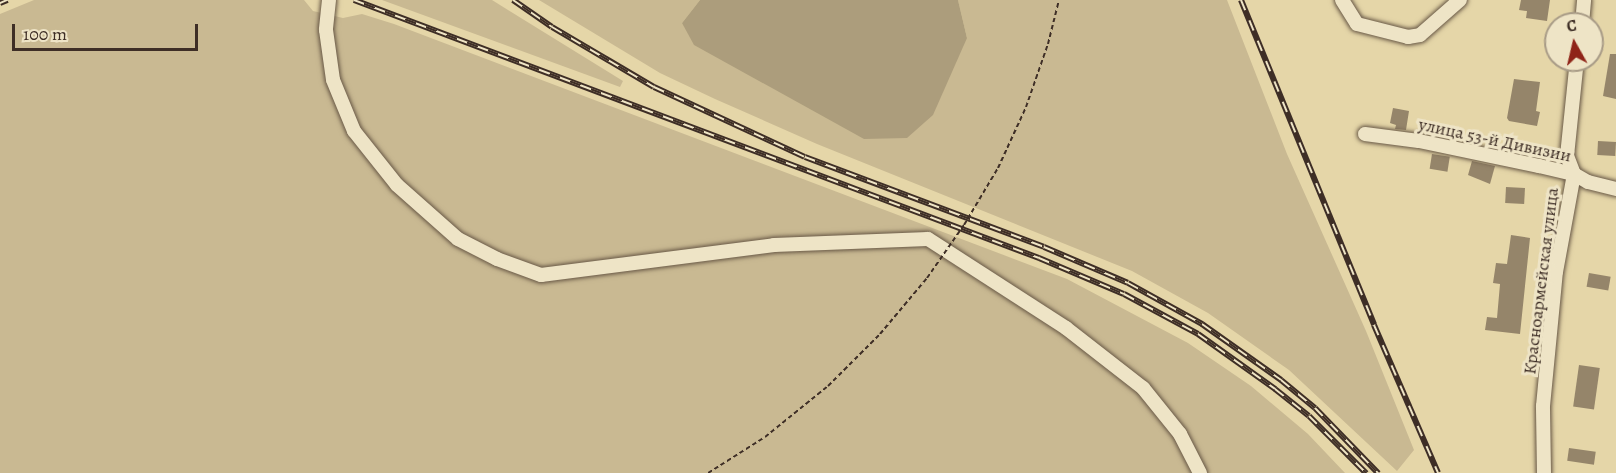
<!DOCTYPE html>
<html>
<head>
<meta charset="utf-8">
<style>
  body { margin:0 }
  #map { position:relative; width:1616px; height:473px; overflow:hidden; background:#e5d6a8; font-family:Alegreya,serif }
  div>[style] { position:absolute }
  [style*='--x'] { left:calc(var(--x)*1px); top:calc(var(--y)*1px); width:calc(var(--w)*1px); rotate:calc(var(--a)*1deg) }
  .green>* { inset:0; background:#c9b992 }
  .water>* { inset:0; background:#ac9d7c }
  .building>* { inset:0; background:#95856a; transform-origin:0 0 }
  .path>* { height:2px; margin-top:-1px; transform-origin:0; background:repeating-linear-gradient(90deg,#3e2e26 0 4.5px,transparent 0 7.5px) }
  .roads { filter:drop-shadow(0 0 2px #685846) drop-shadow(0 0 2px #685846) }
  .minor>* { height:14px; margin:-7px; padding:0 7px; transform-origin:7px; border-radius:7px; background:#eee4c6 }
  .rail>* { height:6px; margin-top:-3px; transform-origin:0; background:repeating-linear-gradient(90deg,#eee4c6 0 11px,#3e2e26 0 22px); box-sizing:border-box; border-block:2px solid #3e2e26 }
  .path-bridge>* { height:2px; margin-top:-1px; transform-origin:0; background:repeating-linear-gradient(90deg,#3e2e26 0 4.5px,transparent 0 7.5px) }
  span { translate:-50% -50%; white-space:nowrap; text-align:center; line-height:1.15; -webkit-text-stroke:6px #eee4c6; paint-order:stroke }
  .street-label { font-size:18px; color:#3e2e26 }
  .north { position:absolute; left:1544px; top:12px; width:60px; height:60px; box-sizing:border-box; background:#eee4c6; border:2px solid #a89b86; border-radius:50%; rotate:352deg; font-size:16px; font-weight:700; line-height:24px; text-align:center; color:#3e2e26 }
  .north::after { content:''; display:block; margin:auto; width:21px; height:27px; background:#8f2418; clip-path:polygon(50% 0,100% 100%,50% 72%,0 100%) }
  .scale { position:absolute; left:12px; top:24px; width:186px; height:27px; box-sizing:border-box; border:3px solid #3e2e26; border-top:0; padding-left:8px; font-size:18px; line-height:21px; white-space:nowrap; color:#3e2e26; -webkit-text-stroke:4px #eee4c6; paint-order:stroke }
</style>
</head>
<body>
<div id="map">
  <div class="green">
    <i style="clip-path:polygon(34px 0,304px 0,313px 11px,343px 18px,362px 14px,394px 24px,1067px 279px,1188px 343px,1251px 386px,1308px 434px,1345px 473px,0 473px,0 14px)"></i>
    <i style="clip-path:polygon(382px 0,492px 0,623px 81px,620px 87px)"></i>
    <i style="clip-path:polygon(539px 0,700px 0,682px 23px,967px 38px,958px 0,1227px 0,1287px 154px,1366px 331px,1414px 450px,1397px 471px,1289px 370px,1208px 313px,1132px 271px,817px 144px,715px 99px,660px 73px)"></i>
  </div>
  <div class="water">
    <i style="clip-path:polygon(700px 0,958px 0,967px 38px,933px 115px,907px 138px,864px 139px,694px 45px,682px 23px)"></i>
  </div>
  <div class="building">
    <i style="clip-path:polygon(1521px 0,1550px 0,1547px 21px,1526px 18px,1527px 11px,1519px 10px)"></i>
    <i style="clip-path:polygon(1610px 54px,1616px 54px,1616px 99px,1603px 96px)"></i>
    <i style="clip-path:polygon(1514px 79px,1540px 82px,1536px 111px,1540px 112px,1537px 126px,1509px 121px,1507px 118px)"></i>
    <i style="clip-path:polygon(1393px 108px,1409px 111px,1406px 130px,1395px 129px,1396px 125px,1390px 123px)"></i>
    <i style="left:1598px;top:141px;width:18px;height:14px;rotate:3deg"></i>
    <i style="left:1432px;top:154px;width:18px;height:15px;rotate:9deg"></i>
    <i style="clip-path:polygon(1472px 161px,1495px 166px,1490px 184px,1468px 175px)"></i>
    <i style="left:1506px;top:187px;width:19px;height:16px;rotate:3deg"></i>
    <i style="clip-path:polygon(1511px 235px,1530px 238px,1520px 334px,1485px 330px,1487px 317px,1497px 318px,1500px 284px,1493px 283px,1496px 263px,1507px 264px)"></i>
    <i style="left:1589px;top:273px;width:22px;height:14px;rotate:10deg"></i>
    <i style="left:1579px;top:365px;width:21px;height:42px;rotate:8deg"></i>
    <i style="left:1569px;top:448px;width:27px;height:13px;rotate:8deg"></i>
  </div>
  <div class="path">
    <i style="--x:998;--y:168;--w:67;--a:-65.3"></i>
    <i style="--x:1026;--y:107;--w:67;--a:-70.8"></i>
    <i style="--x:1048;--y:44;--w:45;--a:-76"></i>
    <i style="--x:708;--y:473;--w:67;--a:-32.3"></i>
    <i style="--x:765;--y:437;--w:81;--a:-39"></i>
    <i style="--x:828;--y:386;--w:74;--a:-45"></i>
    <i style="--x:880;--y:334;--w:73;--a:-50"></i>
  </div>
  <div class="roads">
    <div class="minor">
      <i style="--x:329;--y:0;--w:30;--a:96"></i>
      <i style="--x:326;--y:30;--w:50;--a:82"></i>
      <i style="--x:333;--y:80;--w:55;--a:67.6"></i>
      <i style="--x:354;--y:131;--w:69;--a:51.5"></i>
      <i style="--x:397;--y:185;--w:81;--a:41.5"></i>
      <i style="--x:458;--y:239;--w:44;--a:27.1"></i>
      <i style="--x:497;--y:259;--w:47;--a:20"></i>
      <i style="--x:541;--y:275;--w:235;--a:-7.3"></i>
      <i style="--x:774;--y:245;--w:154;--a:-2.2"></i>
      <i style="--x:928;--y:239;--w:164;--a:32.8"></i>
      <i style="--x:1066;--y:328;--w:98;--a:37.9"></i>
      <i style="--x:1143;--y:388;--w:59;--a:51.2"></i>
      <i style="--x:1180;--y:434;--w:44;--a:62.9"></i>
      <i style="--x:1342;--y:0;--w:28;--a:58"></i>
      <i style="--x:1357;--y:24;--w:53;--a:14.3"></i>
      <i style="--x:1408;--y:37;--w:12;--a:-9"></i>
      <i style="--x:1420;--y:35;--w:53;--a:-41.2"></i>
      <i style="--x:1582;--y:24;--w:24;--a:-85"></i>
      <i style="--x:1365;--y:134;--w:54;--a:7.4"></i>
      <i style="--x:1419;--y:141;--w:123;--a:11.8"></i>
      <i style="--x:1539;--y:166;--w:36;--a:13"></i>
      <i style="--x:1574;--y:174;--w:16;--a:30"></i>
      <i style="--x:1588;--y:182;--w:29;--a:14"></i>
      <i style="--x:1544;--y:473;--w:67;--a:-90.9"></i>
      <i style="--x:1543;--y:406;--w:135;--a:-84.5"></i>
      <i style="--x:1556;--y:272;--w:100;--a:-79.6"></i>
      <i style="--x:1574;--y:174;--w:19;--a:-111"></i>
      <i style="--x:1567;--y:156;--w:97;--a:-84.1"></i>
    </div>
  </div>
  <div class="rail">
    <i style="--x:354;--y:0;--w:732;--a:20.64"></i>
    <i style="--x:1039;--y:258;--w:92;--a:23"></i>
    <i style="--x:1124;--y:294;--w:84;--a:28.4"></i>
    <i style="--x:1198;--y:334;--w:95;--a:35.5"></i>
    <i style="--x:1275;--y:389;--w:43;--a:38.5"></i>
    <i style="--x:1309;--y:416;--w:81;--a:45"></i>
    <i style="--x:513;--y:0;--w:47;--a:34.7"></i>
    <i style="--x:552;--y:27;--w:118;--a:30.5"></i>
    <i style="--x:654;--y:87;--w:166;--a:24.9"></i>
    <i style="--x:805;--y:157;--w:255;--a:20.6"></i>
    <i style="--x:1044;--y:247;--w:91;--a:23.2"></i>
    <i style="--x:1128;--y:283;--w:85;--a:29"></i>
    <i style="--x:1202;--y:324;--w:97;--a:35.3"></i>
    <i style="--x:1281;--y:380;--w:44;--a:39.5"></i>
    <i style="--x:1315;--y:408;--w:91;--a:45.9"></i>
    <i style="--x:1241;--y:0;--w:351;--a:67.7"></i>
    <i style="--x:1374;--y:325;--w:161;--a:66.6"></i>
    <i style="--x:0;--y:3;--w:8;--a:-23"></i>
  </div>
  <div class="path-bridge">
    <i style="--x:927;--y:278;--w:65;--a:-55.1"></i>
    <i style="--x:964;--y:225;--w:66;--a:-59.2"></i>
  </div>
  <div class="street-label">
    <span style="left:1495px;top:140px;rotate:12deg">улица 53-й Дивизии</span>
    <span style="left:1541px;top:281px;rotate:-83deg">Красноармейская улица</span>
  </div>
  <div class="north">С</div>
  <div class="scale">100 m</div>
</div>
</body>
</html>
